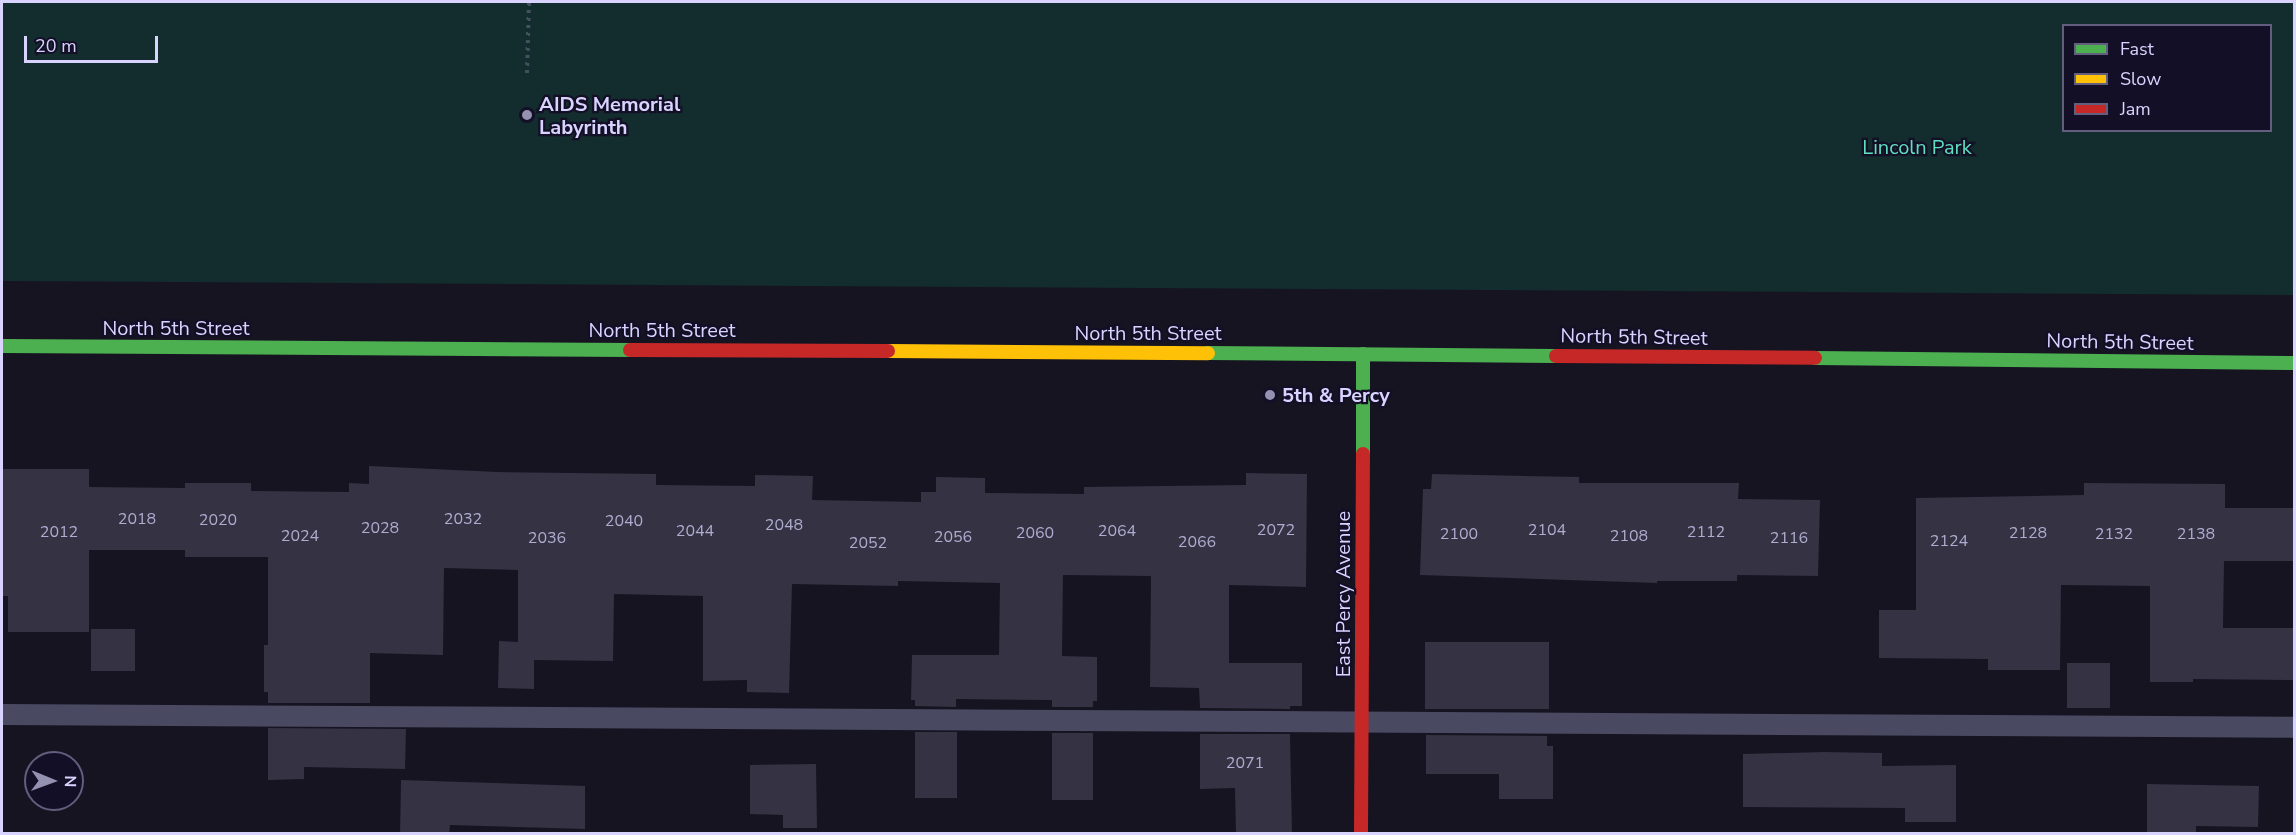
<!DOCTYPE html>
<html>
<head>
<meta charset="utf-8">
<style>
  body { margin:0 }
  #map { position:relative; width:2296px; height:835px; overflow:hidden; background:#161421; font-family:"Nunito Sans",sans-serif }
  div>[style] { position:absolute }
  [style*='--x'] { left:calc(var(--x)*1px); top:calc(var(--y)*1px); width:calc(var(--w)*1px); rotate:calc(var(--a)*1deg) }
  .green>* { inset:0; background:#132c2d }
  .building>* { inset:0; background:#343243; transform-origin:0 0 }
  .path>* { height:4px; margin-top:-2px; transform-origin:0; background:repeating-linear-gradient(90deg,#44505f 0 3px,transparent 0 7.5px) }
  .lane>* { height:21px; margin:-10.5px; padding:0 10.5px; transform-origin:10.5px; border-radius:10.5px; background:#4a4962 }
  .fast>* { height:14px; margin:-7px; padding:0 7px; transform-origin:7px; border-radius:7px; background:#4caf50 }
  .slow>* { height:14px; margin:-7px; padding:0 7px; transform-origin:7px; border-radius:7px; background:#ffc107 }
  .jam>* { height:14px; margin:-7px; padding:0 7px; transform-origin:7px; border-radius:7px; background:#c62828 }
  .dots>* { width:16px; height:16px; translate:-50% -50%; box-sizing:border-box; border:3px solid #130f26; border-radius:50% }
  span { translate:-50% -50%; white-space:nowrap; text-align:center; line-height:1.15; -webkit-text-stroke:4.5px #130f26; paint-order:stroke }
  .number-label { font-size:16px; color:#b0acd0 }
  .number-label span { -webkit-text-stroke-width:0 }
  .poi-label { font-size:20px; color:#d9d4ff; font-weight:700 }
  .left { translate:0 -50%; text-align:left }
  .park-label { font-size:20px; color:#5fe0c0 }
  .street-label { font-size:20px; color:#d9d4ff }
  .frame { position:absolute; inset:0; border:3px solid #d9d4ff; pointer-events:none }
  .legend { position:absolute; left:2062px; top:24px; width:210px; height:108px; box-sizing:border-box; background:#130f26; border:2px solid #625e7d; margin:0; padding:8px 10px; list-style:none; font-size:18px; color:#d9d4ff }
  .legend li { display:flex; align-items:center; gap:12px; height:30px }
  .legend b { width:30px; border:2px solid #625e7d }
  .north { position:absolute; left:24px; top:751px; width:60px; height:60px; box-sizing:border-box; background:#130f26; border:2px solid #625e7d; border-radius:50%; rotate:91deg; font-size:16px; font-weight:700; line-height:24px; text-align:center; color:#d9d4ff }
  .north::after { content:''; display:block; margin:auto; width:21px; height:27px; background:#9591b1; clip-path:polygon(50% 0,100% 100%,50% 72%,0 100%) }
  .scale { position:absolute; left:24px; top:36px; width:134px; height:27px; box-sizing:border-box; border:3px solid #d9d4ff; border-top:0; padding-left:8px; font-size:18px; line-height:21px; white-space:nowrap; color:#d9d4ff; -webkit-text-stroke:4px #130f26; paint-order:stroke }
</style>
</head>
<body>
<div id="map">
  <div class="green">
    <i style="clip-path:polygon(evenodd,2px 2px,2294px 2px,2294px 295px,2px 281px,2px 2px,2064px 26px,2270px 26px,2270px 130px,2064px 130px,2064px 26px)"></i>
  </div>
  <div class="building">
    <i style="clip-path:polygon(369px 466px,497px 472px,656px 474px,656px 485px,755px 486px,755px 475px,813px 476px,812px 500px,921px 502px,921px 492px,936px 492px,936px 477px,985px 478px,985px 493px,1084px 494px,1084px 487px,1246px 485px,1246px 473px,1307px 474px,1306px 587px,1229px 585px,1229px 663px,1302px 663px,1302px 706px,1290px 706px,1290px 709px,1200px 708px,1199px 688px,1150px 687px,1151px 576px,1063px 575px,1062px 656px,1097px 657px,1097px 701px,1093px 701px,1093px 707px,1052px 707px,1052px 700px,956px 699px,956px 707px,915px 706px,915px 700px,911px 700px,912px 655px,999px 655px,1000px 583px,898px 581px,898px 586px,792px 584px,789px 693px,747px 692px,747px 680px,703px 681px,703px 596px,614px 594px,613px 661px,534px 660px,534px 689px,498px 688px,499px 641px,518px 642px,518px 570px,444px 568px,443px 655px,370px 653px,370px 703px,268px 703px,268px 692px,264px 692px,264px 645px,268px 645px,268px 557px,185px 557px,185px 550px,89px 550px,89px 632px,8px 632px,8px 596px,2px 596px,2px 469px,89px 469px,89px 487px,185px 488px,185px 483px,251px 483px,251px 491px,349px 492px,349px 483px,369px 484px)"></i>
    <i style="clip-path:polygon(1432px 474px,1579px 477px,1579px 483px,1739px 483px,1738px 499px,1820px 500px,1818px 576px,1737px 575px,1737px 581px,1657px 581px,1657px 583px,1420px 575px,1423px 489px,1431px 489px)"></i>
    <i style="clip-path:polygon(2084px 483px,2225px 484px,2225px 508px,2295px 508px,2295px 561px,2224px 561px,2223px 628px,2295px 628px,2295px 680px,2193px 679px,2193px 682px,2150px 682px,2150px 586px,2061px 585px,2060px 670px,1988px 670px,1988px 659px,1879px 658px,1879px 610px,1916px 610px,1916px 498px,2084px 495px)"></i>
    <i style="left:91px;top:629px;width:44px;height:42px"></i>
    <i style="left:1425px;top:642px;width:124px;height:67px"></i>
    <i style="left:2110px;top:663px;width:45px;height:43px;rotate:90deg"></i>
    <i style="clip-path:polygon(268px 728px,406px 729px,405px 769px,304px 767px,304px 779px,268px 780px)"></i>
    <i style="left:915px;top:732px;width:42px;height:66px"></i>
    <i style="left:1052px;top:733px;width:41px;height:67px"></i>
    <i style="clip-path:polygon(1200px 734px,1290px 734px,1292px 834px,1236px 834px,1235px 788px,1200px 789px)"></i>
    <i style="clip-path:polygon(1426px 735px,1547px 736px,1547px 746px,1553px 746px,1553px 799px,1499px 799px,1499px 774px,1426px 774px)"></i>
    <i style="clip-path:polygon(1824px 752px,1882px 753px,1882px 766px,1956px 765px,1956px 822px,1905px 822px,1905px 808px,1743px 807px,1743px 754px)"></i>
    <i style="clip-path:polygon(816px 764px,817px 828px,783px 828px,783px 815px,750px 814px,750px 765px)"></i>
    <i style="clip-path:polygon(401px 780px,585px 786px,585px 829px,450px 825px,449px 834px,400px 834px)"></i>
    <i style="clip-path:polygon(2147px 784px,2259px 786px,2258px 827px,2196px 826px,2196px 834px,2147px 834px)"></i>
  </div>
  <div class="path">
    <i style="--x:527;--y:73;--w:71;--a:-88.4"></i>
  </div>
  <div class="lane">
    <i style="--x:2;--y:714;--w:2292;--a:0.32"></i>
  </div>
  <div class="fast">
    <i style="--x:2;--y:346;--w:628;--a:0.36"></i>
    <i style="--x:1208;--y:353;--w:348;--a:0.5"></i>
    <i style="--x:1815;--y:358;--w:479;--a:0.6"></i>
    <i style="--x:1363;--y:454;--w:100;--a:-90"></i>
  </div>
  <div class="slow">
    <i style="--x:888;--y:351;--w:320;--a:0.4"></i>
  </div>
  <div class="jam">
    <i style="--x:630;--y:350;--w:258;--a:0.2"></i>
    <i style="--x:1556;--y:356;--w:259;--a:0.4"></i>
    <i style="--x:1361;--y:834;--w:380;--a:-89.7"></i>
  </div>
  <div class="dots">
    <i style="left:527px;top:115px;background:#9591b1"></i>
    <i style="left:1270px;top:395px;background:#9591b1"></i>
  </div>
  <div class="number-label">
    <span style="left:137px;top:519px">2018</span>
    <span style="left:463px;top:519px">2032</span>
    <span style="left:218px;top:520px">2020</span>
    <span style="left:624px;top:521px">2040</span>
    <span style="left:784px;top:525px">2048</span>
    <span style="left:380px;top:528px">2028</span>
    <span style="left:1276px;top:530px">2072</span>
    <span style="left:1547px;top:530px">2104</span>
    <span style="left:695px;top:531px">2044</span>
    <span style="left:1117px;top:531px">2064</span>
    <span style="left:59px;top:532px">2012</span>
    <span style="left:1706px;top:532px">2112</span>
    <span style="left:1035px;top:533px">2060</span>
    <span style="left:2028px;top:533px">2128</span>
    <span style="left:1459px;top:534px">2100</span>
    <span style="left:2114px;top:534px">2132</span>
    <span style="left:2196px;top:534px">2138</span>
    <span style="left:300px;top:536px">2024</span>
    <span style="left:1629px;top:536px">2108</span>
    <span style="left:953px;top:537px">2056</span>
    <span style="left:547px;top:538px">2036</span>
    <span style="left:1789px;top:538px">2116</span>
    <span style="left:1949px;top:541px">2124</span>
    <span style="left:1197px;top:542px">2066</span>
    <span style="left:868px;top:543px">2052</span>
    <span style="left:1245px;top:763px">2071</span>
  </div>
  <div class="poi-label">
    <span class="left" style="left:539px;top:116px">AIDS Memorial<br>Labyrinth</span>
    <span class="left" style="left:1282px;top:395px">5th &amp; Percy</span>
  </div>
  <div class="park-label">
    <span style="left:1917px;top:147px">Lincoln Park</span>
  </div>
  <div class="street-label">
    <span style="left:176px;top:328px">North 5th Street</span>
    <span style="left:662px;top:330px">North 5th Street</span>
    <span style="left:1148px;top:333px">North 5th Street</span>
    <span style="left:1634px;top:337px;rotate:1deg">North 5th Street</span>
    <span style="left:2120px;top:342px;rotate:1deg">North 5th Street</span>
    <span style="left:1343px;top:594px;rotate:-90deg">East Percy Avenue</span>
  </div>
  <div class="frame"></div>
  <ul class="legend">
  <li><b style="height:8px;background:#4caf50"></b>Fast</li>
  <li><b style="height:8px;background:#ffc107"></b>Slow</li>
  <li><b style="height:8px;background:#c62828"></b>Jam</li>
  </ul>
  <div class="north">N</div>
  <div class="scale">20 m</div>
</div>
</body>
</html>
